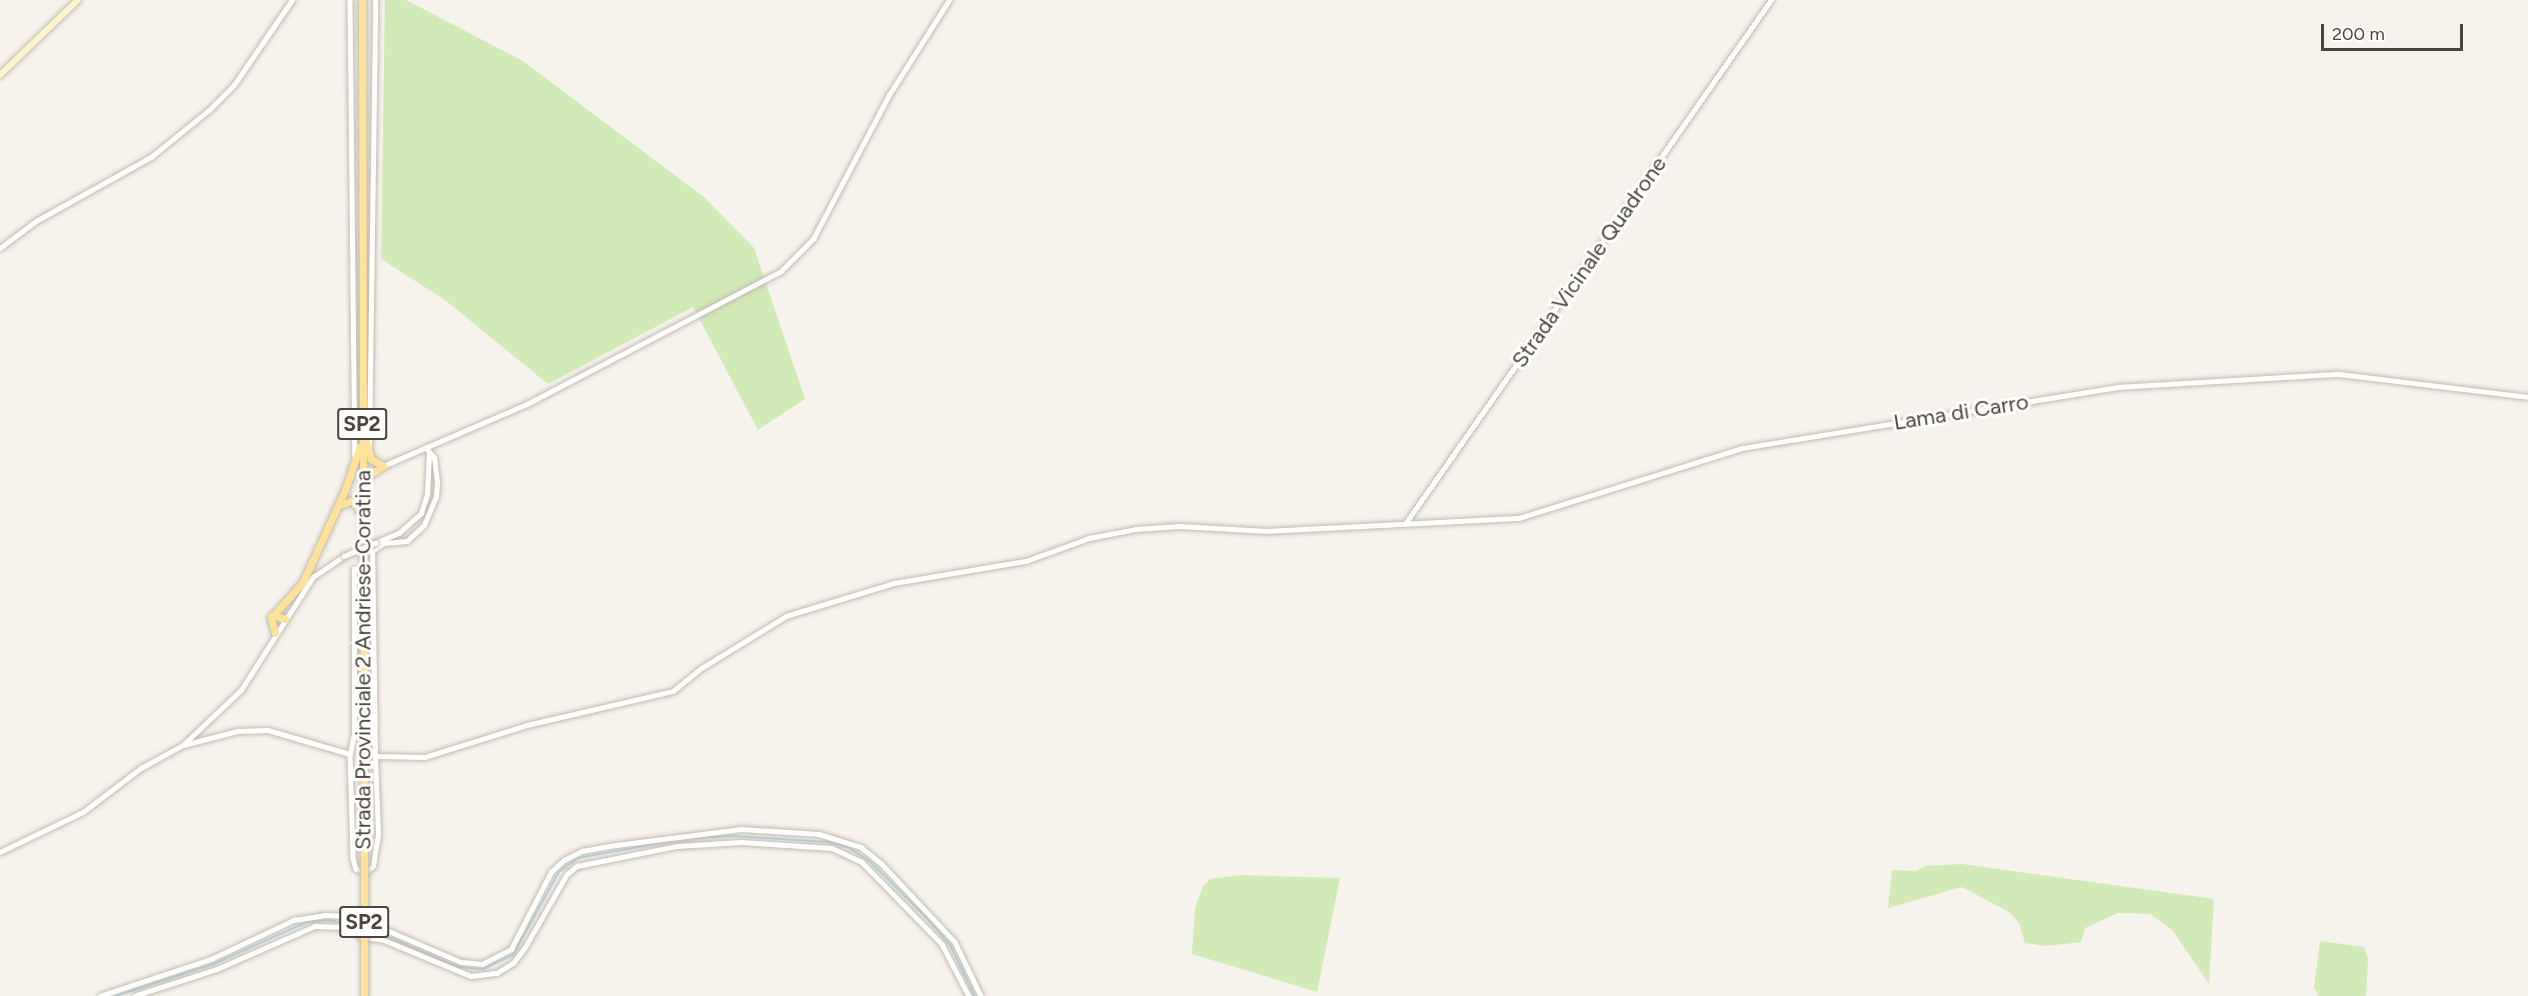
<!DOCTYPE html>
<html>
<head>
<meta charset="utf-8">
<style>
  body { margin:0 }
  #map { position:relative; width:2528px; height:996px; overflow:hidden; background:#f6f3ec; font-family:Figtree,sans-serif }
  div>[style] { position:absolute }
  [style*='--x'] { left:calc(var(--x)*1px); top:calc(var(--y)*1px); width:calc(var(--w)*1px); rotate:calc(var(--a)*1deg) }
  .green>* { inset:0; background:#d2eab5 }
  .stream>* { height:1.5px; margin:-0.75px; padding:0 0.75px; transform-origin:0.75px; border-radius:0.75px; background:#a9d4f2 }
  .roads { filter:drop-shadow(0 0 2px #c2bbae) drop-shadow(0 0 2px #c2bbae) }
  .street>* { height:4.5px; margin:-2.25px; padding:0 2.25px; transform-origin:2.25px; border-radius:2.25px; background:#fff }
  .secondary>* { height:6px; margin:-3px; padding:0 3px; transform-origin:3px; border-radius:3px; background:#fff3cd }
  .primary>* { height:7px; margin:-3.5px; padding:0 3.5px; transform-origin:3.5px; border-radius:3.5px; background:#ffe39c }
  .bridges { filter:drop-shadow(0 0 2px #c2bbae) drop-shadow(0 0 2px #c2bbae) }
  .street-bridge>* { height:4.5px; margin:-2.25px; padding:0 2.25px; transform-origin:2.25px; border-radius:2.25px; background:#fff }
  .primary-bridge>* { height:7px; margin:-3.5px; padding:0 3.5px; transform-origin:3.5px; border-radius:3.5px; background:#ffe39c }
  span { translate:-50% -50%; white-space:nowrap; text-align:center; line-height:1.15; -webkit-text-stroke:6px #fff; paint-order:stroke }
  .shield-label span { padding:2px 4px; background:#fff; border:2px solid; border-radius:4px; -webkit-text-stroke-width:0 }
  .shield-label { font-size:21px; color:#4b4439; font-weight:700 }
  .street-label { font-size:22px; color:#4b4439 }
  .scale { position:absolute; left:2321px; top:24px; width:142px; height:27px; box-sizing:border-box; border:3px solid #4b4439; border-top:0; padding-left:8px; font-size:18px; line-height:21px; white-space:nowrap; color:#4b4439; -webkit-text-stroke:4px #fff; paint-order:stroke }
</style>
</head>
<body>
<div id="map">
  <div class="green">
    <i style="clip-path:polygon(385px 0,406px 0,523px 61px,705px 198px,754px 248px,805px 399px,758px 430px,693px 307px,548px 384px,445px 300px,381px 259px)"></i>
    <i style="clip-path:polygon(1962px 864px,2214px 899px,2209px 984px,2173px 931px,2150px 914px,2118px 913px,2085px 928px,2081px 942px,2046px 946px,2025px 943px,2019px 923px,2009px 912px,1962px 887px,1888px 908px,1892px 870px,1916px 871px,1925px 866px)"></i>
    <i style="clip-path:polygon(1240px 875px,1340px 878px,1317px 992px,1192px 954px,1195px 908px,1203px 886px,1210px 879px)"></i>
    <i style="clip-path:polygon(2320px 941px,2364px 947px,2368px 959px,2366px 996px,2319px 996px,2314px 988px)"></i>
  </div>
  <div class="stream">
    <i style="--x:367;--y:928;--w:99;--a:23.2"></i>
    <i style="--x:458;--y:967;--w:25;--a:5"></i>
    <i style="--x:483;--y:969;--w:33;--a:-25"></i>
    <i style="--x:513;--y:955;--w:95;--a:-61"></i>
    <i style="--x:559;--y:872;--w:24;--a:-36"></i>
    <i style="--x:578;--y:858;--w:112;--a:-10.3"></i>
    <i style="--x:688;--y:838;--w:47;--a:-2.4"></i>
    <i style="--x:735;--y:836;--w:93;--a:3.7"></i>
    <i style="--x:828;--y:842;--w:21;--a:14"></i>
    <i style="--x:848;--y:847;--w:27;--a:33"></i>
    <i style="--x:871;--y:862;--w:79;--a:45"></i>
    <i style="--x:927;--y:918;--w:37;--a:49"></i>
    <i style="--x:951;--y:946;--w:55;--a:64.4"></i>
    <i style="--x:116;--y:996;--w:103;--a:-18.1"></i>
    <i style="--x:214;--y:964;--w:102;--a:-24.3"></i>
    <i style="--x:307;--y:922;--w:21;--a:-5"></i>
    <i style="--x:328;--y:920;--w:35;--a:10"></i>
  </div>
  <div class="roads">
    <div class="street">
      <i style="--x:350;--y:0;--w:456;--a:89.4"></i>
      <i style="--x:0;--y:248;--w:45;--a:-36.9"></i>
      <i style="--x:36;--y:221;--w:132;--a:-29.1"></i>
      <i style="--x:151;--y:157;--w:75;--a:-39"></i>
      <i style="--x:209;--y:110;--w:35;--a:-45"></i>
      <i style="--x:234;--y:85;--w:103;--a:-55.7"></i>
      <i style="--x:369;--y:449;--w:449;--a:-89.2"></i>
      <i style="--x:383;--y:466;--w:157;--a:-23.3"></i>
      <i style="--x:527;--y:404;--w:285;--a:-27.6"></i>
      <i style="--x:780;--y:272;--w:47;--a:-45"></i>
      <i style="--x:813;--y:239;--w:163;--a:-62.2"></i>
      <i style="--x:889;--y:95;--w:112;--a:-57.7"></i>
      <i style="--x:1405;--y:524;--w:639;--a:-55.07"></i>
      <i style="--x:375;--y:543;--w:26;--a:-23"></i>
      <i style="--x:399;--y:533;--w:30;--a:-42"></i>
      <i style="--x:421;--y:513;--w:20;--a:-72"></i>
      <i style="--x:427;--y:494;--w:41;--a:-87.2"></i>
      <i style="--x:185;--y:743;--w:77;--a:-43.4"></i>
      <i style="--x:241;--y:690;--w:134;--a:-57.5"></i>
      <i style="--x:313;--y:577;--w:37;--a:-34"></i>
      <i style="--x:350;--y:754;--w:21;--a:-79"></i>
      <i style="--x:354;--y:733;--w:164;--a:-90"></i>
      <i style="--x:375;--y:756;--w:205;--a:-90.8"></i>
      <i style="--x:372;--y:551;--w:14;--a:-34"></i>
      <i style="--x:384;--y:543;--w:23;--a:-5"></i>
      <i style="--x:407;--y:541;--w:23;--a:-43"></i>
      <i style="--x:424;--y:525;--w:30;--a:-67"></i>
      <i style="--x:436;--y:497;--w:15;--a:-86"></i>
      <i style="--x:437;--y:482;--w:24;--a:-97"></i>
      <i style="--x:434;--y:458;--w:13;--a:-129"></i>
      <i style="--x:0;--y:852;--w:92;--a:-25.7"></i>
      <i style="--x:83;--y:812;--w:73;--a:-37.2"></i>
      <i style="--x:141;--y:768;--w:48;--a:-28.7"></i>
      <i style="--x:183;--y:745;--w:57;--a:-14.3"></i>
      <i style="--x:238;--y:731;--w:30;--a:-2"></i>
      <i style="--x:268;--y:730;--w:85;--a:16.3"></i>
      <i style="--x:350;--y:754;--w:104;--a:88.3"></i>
      <i style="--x:353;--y:858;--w:11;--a:75"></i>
      <i style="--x:356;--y:869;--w:11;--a:10"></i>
      <i style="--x:367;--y:871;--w:8;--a:-40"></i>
      <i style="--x:373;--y:866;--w:32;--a:-81"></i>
      <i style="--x:378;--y:834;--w:78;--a:-92.2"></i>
      <i style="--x:375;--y:756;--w:50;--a:1.1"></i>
      <i style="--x:425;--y:757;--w:107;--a:-17.4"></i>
      <i style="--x:527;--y:725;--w:150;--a:-13.1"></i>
      <i style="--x:673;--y:691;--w:35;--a:-39"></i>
      <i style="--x:700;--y:669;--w:101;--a:-31.6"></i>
      <i style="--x:786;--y:616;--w:113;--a:-17"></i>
      <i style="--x:894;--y:583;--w:134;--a:-9.5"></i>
      <i style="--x:1026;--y:561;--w:67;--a:-20.1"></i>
      <i style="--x:1089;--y:538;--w:48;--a:-10.8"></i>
      <i style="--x:1136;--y:529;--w:43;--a:-4"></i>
      <i style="--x:1179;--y:526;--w:89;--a:3.2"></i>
      <i style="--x:1268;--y:531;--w:251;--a:-3"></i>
      <i style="--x:1519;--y:518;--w:234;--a:-17.4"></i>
      <i style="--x:1742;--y:448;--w:380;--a:-9.2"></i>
      <i style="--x:2117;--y:387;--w:222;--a:-3.4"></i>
      <i style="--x:2339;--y:374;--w:190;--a:6.9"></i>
      <i style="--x:100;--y:996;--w:117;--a:-18.4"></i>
      <i style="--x:211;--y:959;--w:92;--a:-25.2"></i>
      <i style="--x:294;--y:920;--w:30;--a:-9"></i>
      <i style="--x:324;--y:915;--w:30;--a:2"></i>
      <i style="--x:354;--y:916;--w:116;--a:23.3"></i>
      <i style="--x:461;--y:962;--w:21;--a:5"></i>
      <i style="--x:482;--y:964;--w:33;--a:-27"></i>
      <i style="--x:511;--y:949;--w:87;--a:-62.5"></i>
      <i style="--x:551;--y:872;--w:18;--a:-43"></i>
      <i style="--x:564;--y:860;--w:20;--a:-27"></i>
      <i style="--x:582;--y:851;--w:35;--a:-10"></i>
      <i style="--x:616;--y:845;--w:126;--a:-7.3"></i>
      <i style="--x:741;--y:829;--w:78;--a:3.7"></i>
      <i style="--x:819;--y:834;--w:44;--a:17.2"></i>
      <i style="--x:861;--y:847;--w:27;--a:39"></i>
      <i style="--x:882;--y:864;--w:107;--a:46.9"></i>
      <i style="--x:955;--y:942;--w:60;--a:64.3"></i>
      <i style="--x:134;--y:996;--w:87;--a:-18"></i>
      <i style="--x:217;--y:969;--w:107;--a:-23.7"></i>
      <i style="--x:315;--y:926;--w:35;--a:2"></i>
      <i style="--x:350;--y:927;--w:15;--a:42"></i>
      <i style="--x:361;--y:937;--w:23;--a:7"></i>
      <i style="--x:384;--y:940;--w:94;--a:22.5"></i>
      <i style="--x:471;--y:976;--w:26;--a:-7"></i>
      <i style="--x:497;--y:973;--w:19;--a:-32"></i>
      <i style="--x:513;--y:963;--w:18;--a:-52"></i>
      <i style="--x:524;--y:949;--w:86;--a:-60.2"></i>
      <i style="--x:567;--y:874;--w:13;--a:-39"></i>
      <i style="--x:577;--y:866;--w:102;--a:-11.3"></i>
      <i style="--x:677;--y:846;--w:64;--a:-3.6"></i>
      <i style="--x:741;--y:842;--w:91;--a:3.8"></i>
      <i style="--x:832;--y:848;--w:33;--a:25"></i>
      <i style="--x:862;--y:862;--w:115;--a:45.7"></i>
      <i style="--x:942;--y:944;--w:59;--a:62.6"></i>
    </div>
    <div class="secondary">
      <i style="--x:0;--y:75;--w:108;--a:-43.9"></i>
    </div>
    <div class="primary">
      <i style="--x:362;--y:0;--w:848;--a:89.86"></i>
      <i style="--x:365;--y:438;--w:22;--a:74"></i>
      <i style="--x:371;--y:459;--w:14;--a:30"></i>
      <i style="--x:363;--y:487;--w:13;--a:-63"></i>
      <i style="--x:369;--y:475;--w:17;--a:-33"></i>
      <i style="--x:340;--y:505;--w:14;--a:-21"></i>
      <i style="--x:353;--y:500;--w:15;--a:58"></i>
      <i style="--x:272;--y:615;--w:14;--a:17"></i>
      <i style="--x:275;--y:633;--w:16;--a:-105"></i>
      <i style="--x:271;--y:618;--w:48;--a:-48.4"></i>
      <i style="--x:303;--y:582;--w:101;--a:-65.5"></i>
      <i style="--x:345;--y:490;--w:46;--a:-71.2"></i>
    </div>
  </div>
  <div class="bridges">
    <div class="street-bridge">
      <i style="--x:344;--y:556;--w:34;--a:-23"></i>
    </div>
    <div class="primary-bridge">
      <i style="--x:364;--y:848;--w:148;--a:90"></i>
    </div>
  </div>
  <div class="shield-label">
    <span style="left:362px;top:424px">SP2</span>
    <span style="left:364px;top:922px">SP2</span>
  </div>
  <div class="street-label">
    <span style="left:1589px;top:262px;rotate:-55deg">Strada Vicinale Quadrone</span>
    <span style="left:1961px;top:412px;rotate:-9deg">Lama di Carro</span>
    <span style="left:363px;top:660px;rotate:-90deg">Strada Provinciale 2 Andriese-Coratina</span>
  </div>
  <div class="scale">200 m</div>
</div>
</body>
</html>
